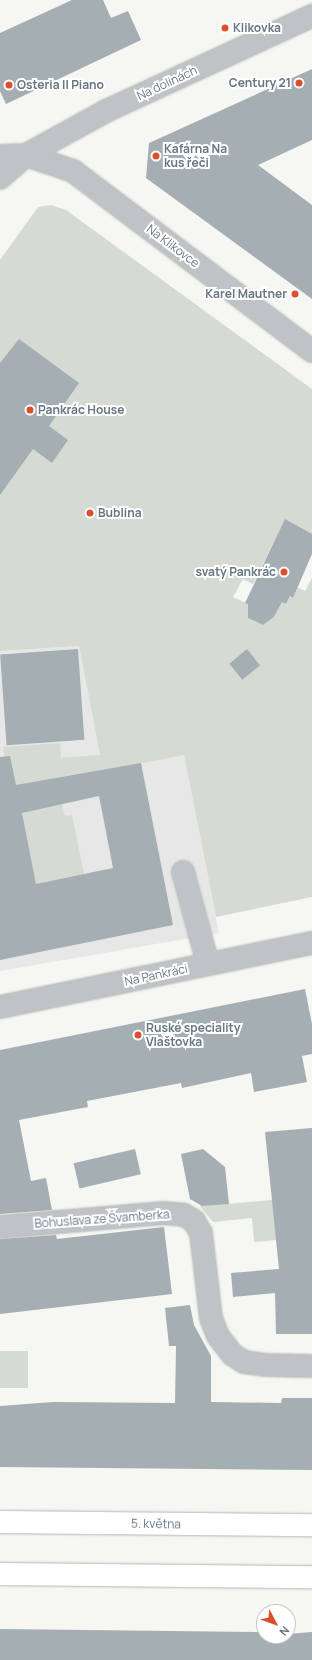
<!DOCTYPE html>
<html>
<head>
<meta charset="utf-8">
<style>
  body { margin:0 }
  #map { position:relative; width:312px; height:1660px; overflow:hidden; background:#f6f6f2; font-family:Manrope,sans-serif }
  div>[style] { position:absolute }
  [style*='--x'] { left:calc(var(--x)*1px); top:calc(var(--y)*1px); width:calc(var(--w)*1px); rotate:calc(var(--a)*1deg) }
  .built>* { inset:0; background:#e6e7e6 }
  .green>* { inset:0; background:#d5dbd2; transform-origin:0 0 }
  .building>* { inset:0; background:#a5aeb3; transform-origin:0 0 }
  .roads { filter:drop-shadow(0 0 1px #b2b7ba) drop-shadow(0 0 1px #b2b7ba) }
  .minor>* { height:22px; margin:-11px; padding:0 11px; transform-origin:11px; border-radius:11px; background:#bfc3c6 }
  .major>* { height:22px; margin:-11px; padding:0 11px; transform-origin:11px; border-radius:11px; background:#fff }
  .dots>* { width:11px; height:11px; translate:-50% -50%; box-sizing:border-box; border:2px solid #fff; border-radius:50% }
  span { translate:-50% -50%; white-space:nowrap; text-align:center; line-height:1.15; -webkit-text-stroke:4px #fff; paint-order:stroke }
  .poi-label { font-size:12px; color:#667782; font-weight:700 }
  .left { translate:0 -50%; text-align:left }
  .right { translate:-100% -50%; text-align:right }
  .street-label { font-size:12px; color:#667782 }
  .north { position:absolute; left:256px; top:1604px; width:40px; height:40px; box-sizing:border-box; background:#fff; border:1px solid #c2c9cd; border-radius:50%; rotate:131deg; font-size:11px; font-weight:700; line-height:16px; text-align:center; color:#667782 }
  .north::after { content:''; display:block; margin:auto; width:14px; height:18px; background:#dd4e2b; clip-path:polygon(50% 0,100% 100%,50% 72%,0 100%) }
</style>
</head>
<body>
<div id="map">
  <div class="built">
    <i style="clip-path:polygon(79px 646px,97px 740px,184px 755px,219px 933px,0 971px,0 651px)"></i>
  </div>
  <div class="green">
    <i style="clip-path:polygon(evenodd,51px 205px,66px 210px,312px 389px,312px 534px,285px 520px,253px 584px,243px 579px,233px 597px,248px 604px,248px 618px,263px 625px,274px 617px,282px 602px,286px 604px,290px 596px,293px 597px,297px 590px,295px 586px,305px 591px,312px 578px,312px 897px,216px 917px,184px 755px,17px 787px,8px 775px,3px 747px,60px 743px,61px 758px,100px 755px,79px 646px,0 651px,0 260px,38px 207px,51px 205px,247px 649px,260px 665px,243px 679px,229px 663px,247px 649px)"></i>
    <i style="clip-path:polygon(62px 804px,65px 816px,72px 815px,84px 874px,36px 884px,21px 813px)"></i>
    <i style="clip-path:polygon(273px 1200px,277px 1240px,254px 1242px,252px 1218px,213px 1222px,200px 1206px)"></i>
    <i style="left:0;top:1351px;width:28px;height:37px"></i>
  </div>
  <div class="building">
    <i style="clip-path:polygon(72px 0,103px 0,111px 18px,128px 11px,141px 40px,6px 104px,0 91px,0 33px)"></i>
    <i style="clip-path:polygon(312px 69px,312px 140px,258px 165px,312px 205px,312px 299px,146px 178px,149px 143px)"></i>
    <i style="clip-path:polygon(19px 339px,79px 383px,49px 426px,68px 440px,52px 463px,33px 449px,0 495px,0 363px)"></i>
    <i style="clip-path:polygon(285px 519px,312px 534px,312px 554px,293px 598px,290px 596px,286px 604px,282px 602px,274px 617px,263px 625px,248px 618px,248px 604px,245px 603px)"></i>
    <i style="left:78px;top:649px;width:91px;height:78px;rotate:86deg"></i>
    <i style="left:247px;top:649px;width:21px;height:23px;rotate:51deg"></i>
    <i style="clip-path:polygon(evenodd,10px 756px,16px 785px,141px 763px,173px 925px,0 960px,0 757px,10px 756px,99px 796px,113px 868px,36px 884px,22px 813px,99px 796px)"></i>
    <i style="clip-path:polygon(305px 989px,312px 1024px,312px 1054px,302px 1056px,307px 1082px,254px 1092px,251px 1073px,182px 1088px,181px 1083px,87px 1101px,88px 1107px,19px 1120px,31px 1181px,46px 1178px,52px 1210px,0 1214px,0 1050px)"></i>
    <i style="clip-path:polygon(312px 1128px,312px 1334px,276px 1334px,275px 1293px,233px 1297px,231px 1273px,279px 1269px,265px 1132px)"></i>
    <i style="left:135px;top:1149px;width:26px;height:63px;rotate:77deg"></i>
    <i style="clip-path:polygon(203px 1149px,225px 1167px,229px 1204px,202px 1206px,190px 1199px,181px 1154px)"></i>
    <i style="clip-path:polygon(164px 1227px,172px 1294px,0 1314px,0 1239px,56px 1235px,57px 1239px)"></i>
    <i style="clip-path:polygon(190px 1305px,194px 1325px,211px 1356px,211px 1402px,281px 1403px,282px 1398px,312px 1398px,312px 1470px,0 1467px,0 1406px,53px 1402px,175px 1403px,176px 1346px,169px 1346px,165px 1308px)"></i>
    <i style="clip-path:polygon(0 1629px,264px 1632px,264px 1636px,312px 1632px,312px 1660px,0 1660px)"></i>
  </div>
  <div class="roads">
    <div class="minor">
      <i style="--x:0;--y:156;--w:26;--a:-2"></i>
      <i style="--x:26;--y:155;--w:50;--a:18.8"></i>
      <i style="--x:73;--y:171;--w:299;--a:37"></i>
      <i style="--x:0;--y:178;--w:35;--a:-41"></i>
      <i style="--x:26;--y:155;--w:91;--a:-28.8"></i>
      <i style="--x:106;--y:111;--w:227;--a:-24.8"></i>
      <i style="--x:183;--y:872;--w:95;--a:74.8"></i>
      <i style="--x:0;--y:1007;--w:318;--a:-11.6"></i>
      <i style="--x:0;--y:1227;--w:164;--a:-4.9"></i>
      <i style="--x:163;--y:1213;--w:21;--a:5"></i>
      <i style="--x:184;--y:1215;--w:12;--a:31"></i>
      <i style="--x:194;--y:1221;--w:14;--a:60"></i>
      <i style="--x:201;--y:1233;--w:86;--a:83.3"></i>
      <i style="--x:211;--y:1318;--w:19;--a:69"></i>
      <i style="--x:218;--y:1336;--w:24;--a:52"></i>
      <i style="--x:233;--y:1355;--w:13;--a:32"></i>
      <i style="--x:244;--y:1362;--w:21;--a:8"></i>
      <i style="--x:265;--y:1365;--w:47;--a:1.2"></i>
    </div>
    <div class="major">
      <i style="--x:0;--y:1522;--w:312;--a:0.6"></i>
      <i style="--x:0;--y:1574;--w:312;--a:0.6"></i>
    </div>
  </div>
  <div class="dots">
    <i style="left:225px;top:28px;background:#dd4e2b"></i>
    <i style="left:299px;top:83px;background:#dd4e2b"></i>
    <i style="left:9px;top:85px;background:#dd4e2b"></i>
    <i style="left:156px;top:156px;background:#dd4e2b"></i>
    <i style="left:295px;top:294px;background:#dd4e2b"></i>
    <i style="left:30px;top:410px;background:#dd4e2b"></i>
    <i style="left:90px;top:513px;background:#dd4e2b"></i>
    <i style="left:284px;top:572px;background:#dd4e2b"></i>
    <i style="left:138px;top:1035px;background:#dd4e2b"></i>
  </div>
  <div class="poi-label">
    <span class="left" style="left:233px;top:28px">Klikovka</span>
    <span class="right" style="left:291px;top:83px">Century 21</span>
    <span class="left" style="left:17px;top:85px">Osteria Il Piano</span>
    <span class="left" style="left:164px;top:156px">Kafárna Na<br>kus řeči</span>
    <span class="right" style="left:287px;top:294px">Karel Mautner</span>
    <span class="left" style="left:38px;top:410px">Pankrác House</span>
    <span class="left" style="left:98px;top:513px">Bublina</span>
    <span class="right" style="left:276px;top:572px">svatý Pankrác</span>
    <span class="left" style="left:146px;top:1035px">Ruské speciality<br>Vlaštovka</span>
  </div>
  <div class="street-label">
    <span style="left:167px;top:83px;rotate:-25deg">Na dolinách</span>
    <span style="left:173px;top:246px;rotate:37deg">Na Klikovce</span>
    <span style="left:156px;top:975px;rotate:-12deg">Na Pankráci</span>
    <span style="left:102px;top:1219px;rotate:-4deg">Bohuslava ze Švamberka</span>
    <span style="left:156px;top:1524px;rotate:1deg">5. května</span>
  </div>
  <div class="north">N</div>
</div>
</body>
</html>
